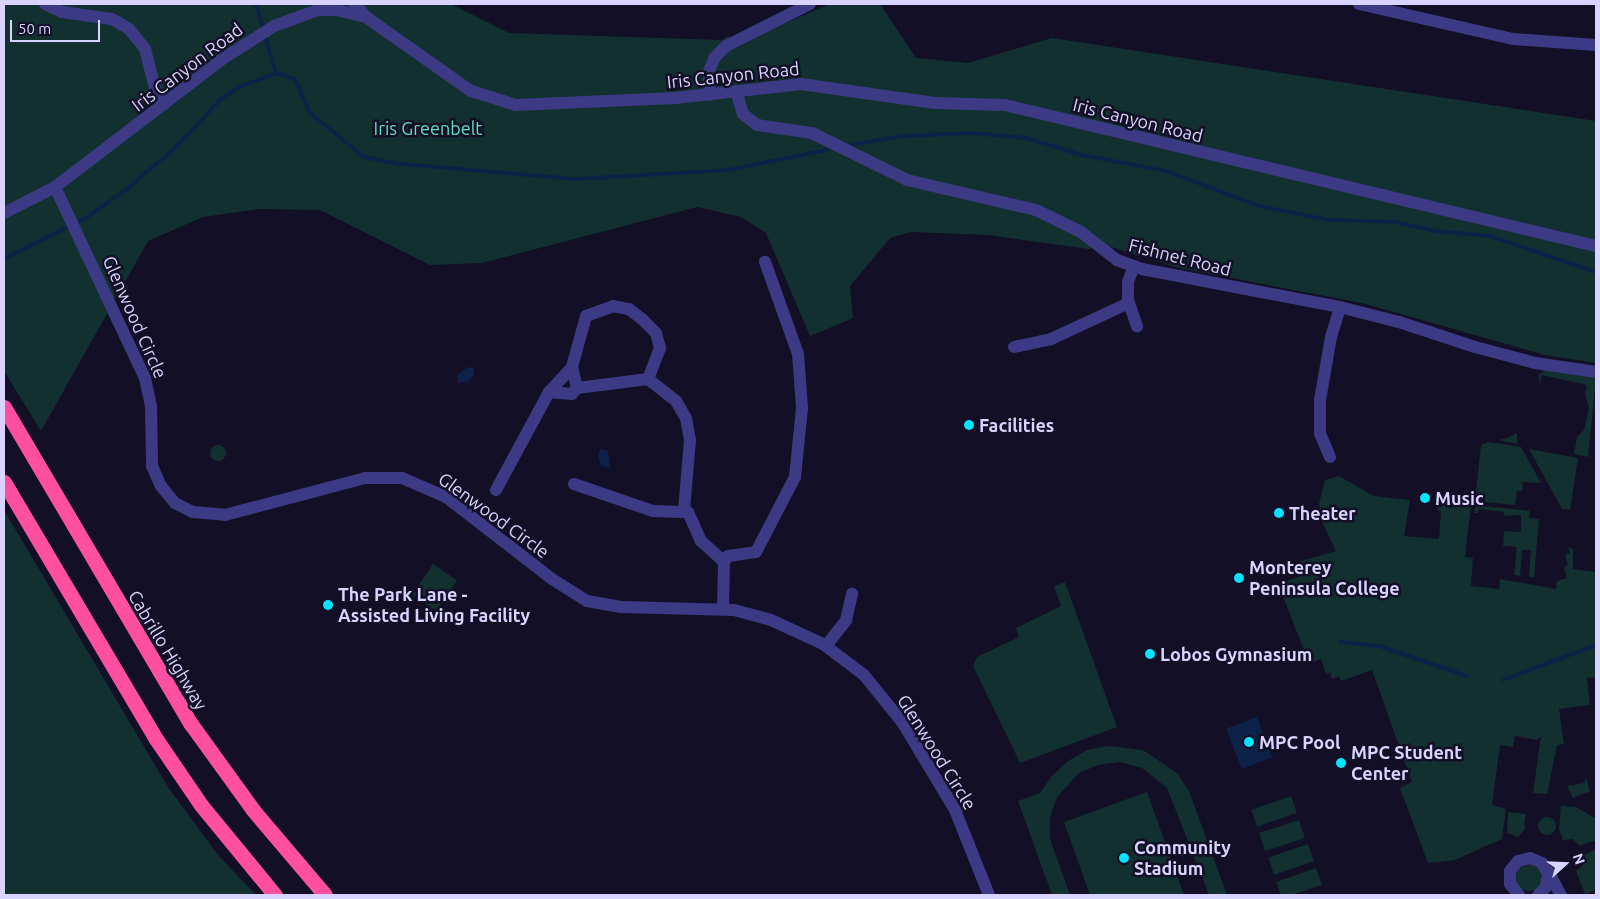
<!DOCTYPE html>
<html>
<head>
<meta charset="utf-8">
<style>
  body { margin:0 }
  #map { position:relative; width:1600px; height:899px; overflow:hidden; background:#130f26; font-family:Ubuntu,sans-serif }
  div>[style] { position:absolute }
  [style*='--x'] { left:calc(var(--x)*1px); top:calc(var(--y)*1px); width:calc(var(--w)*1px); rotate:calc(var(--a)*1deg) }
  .green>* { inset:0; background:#12302f; transform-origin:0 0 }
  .round { border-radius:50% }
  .water>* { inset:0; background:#0c2248; transform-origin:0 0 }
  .stream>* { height:4px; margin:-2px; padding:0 2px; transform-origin:2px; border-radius:2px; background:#0c2248 }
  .minor>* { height:12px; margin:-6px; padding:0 6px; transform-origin:6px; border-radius:6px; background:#3d3a85 }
  .tertiary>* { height:12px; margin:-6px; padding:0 6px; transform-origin:6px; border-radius:6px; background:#3d3a85 }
  .motorway>* { height:15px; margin:-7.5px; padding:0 7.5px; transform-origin:7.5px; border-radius:7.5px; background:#ff4fa3 }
  .dots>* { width:14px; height:14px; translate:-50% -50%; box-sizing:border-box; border:2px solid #130f26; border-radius:50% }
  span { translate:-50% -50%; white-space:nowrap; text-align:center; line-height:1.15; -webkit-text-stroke:5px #130f26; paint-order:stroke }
  .street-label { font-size:18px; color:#d9d4ff }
  .park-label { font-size:18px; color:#5fe0c0 }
  .poi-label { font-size:18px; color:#d9d4ff; font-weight:700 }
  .left { translate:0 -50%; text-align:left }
  .frame { position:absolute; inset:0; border:5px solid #d9d4ff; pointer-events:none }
  .north { position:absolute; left:1540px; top:839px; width:50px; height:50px; -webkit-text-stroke:4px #130f26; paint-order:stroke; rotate:70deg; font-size:14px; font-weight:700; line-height:20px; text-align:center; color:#d9d4ff }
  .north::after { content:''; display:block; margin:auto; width:18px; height:22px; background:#d9d4ff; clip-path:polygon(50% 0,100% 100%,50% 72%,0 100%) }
  .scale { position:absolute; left:10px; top:20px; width:90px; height:22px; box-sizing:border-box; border:2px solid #d9d4ff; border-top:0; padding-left:6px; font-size:15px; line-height:18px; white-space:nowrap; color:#d9d4ff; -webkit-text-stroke:4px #130f26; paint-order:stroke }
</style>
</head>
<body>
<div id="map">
  <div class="green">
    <i style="clip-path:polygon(4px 4px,451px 4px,509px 33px,722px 40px,728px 36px,737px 44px,830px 4px,880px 4px,916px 58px,968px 63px,1052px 38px,1596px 121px,1596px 363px,1545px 355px,1362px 303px,1179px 268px,1105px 245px,1089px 249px,988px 235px,911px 232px,890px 238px,850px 286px,853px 318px,810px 336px,766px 233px,741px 217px,697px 207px,482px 263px,430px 265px,320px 210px,260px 209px,203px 217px,148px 241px,41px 431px,4px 371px)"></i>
    <i style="clip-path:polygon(1546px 370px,1596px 378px,1588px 457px,1574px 454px,1577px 437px,1584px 430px,1589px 408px,1585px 395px,1587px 385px,1542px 375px,1539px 385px,1539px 374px)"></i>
    <i style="clip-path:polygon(1517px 433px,1517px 444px,1499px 440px,1507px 438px)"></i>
    <i style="clip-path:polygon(1488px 442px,1521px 447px,1541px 483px,1523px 482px,1522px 491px,1517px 491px,1515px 505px,1475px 501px,1481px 445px)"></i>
    <i class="round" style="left:210px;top:445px;width:16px;height:16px"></i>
    <i style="clip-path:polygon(1529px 449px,1578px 458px,1570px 510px,1562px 509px)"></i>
    <i style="clip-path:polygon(1339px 476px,1374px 496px,1410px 500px,1404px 536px,1439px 539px,1441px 511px,1437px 510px,1438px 502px,1471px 505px,1465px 557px,1473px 558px,1471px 586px,1499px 589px,1500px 579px,1556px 589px,1557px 581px,1567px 578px,1564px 567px,1568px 565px,1565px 555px,1570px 553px,1568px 547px,1573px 549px,1573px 569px,1596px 572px,1596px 677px,1587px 678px,1590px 705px,1559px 709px,1564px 744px,1557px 745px,1547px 794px,1533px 793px,1541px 736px,1537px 740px,1515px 736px,1513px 747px,1500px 745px,1492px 805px,1506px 809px,1502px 839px,1455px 860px,1428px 863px,1400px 788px,1412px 782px,1372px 670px,1341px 681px,1339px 676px,1332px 679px,1330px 673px,1326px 674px,1321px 659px,1309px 663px,1284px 599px,1287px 581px,1299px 577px,1294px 563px,1336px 551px,1322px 522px,1319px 504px,1325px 480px)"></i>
    <i style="clip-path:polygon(1475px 505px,1530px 511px,1529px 518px,1539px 519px,1534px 577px,1529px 577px,1531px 550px,1522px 550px,1520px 576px,1514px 575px,1517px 547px,1503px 546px,1504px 531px,1521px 532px,1521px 515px,1504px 516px,1504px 512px,1479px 509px,1478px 513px,1474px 513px)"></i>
    <i style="clip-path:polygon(4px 510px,168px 787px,218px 855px,256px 895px,4px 895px)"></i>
    <i style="left:433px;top:564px;width:29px;height:37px;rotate:34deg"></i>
    <i style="clip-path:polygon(1065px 582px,1117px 727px,1020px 763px,973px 666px,977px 657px,1019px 637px,1016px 628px,1061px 606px,1054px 586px)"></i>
    <i style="clip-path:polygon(1109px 746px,1143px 750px,1177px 773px,1189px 791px,1227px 895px,1209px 895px,1167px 788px,1142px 768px,1120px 762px,1098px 765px,1079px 773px,1057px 797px,1050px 817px,1050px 839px,1070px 895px,1052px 895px,1018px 801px,1040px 793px,1051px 777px,1068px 761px,1087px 750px)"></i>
    <i style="clip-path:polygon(1586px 778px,1590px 791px,1573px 798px,1567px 786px,1584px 783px)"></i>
    <i style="clip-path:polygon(1147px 792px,1184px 895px,1090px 895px,1064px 822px)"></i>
    <i style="left:1291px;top:796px;width:18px;height:42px;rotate:71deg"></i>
    <i style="clip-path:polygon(1561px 806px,1576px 807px,1596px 819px,1596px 840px,1579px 846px,1573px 839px,1563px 840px,1559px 829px)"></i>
    <i style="clip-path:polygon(1508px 812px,1526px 814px,1524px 825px,1526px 828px,1518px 837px,1507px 833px)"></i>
    <i class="round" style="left:1538px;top:817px;width:18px;height:18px"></i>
    <i style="left:1299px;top:820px;width:19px;height:42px;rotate:72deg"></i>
    <i style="left:1308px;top:844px;width:18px;height:42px;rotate:71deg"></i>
    <i style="clip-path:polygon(1596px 849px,1596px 890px,1585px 894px,1576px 871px,1583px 865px,1583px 855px)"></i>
    <i class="round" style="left:1516px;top:865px;width:26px;height:26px"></i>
    <i style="clip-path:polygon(1316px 868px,1322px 885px,1292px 895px,1281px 895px,1276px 882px)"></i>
  </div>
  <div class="water">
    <i style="clip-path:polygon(468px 367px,474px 368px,474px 375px,467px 382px,458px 383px,457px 375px)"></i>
    <i style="clip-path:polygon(601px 449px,608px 451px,610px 469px,600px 464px,598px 454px)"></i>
    <i style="left:1257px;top:717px;width:43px;height:33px;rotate:69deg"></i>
  </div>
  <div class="stream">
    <i style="--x:256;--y:4;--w:72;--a:73.8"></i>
    <i style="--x:849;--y:145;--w:54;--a:-9.6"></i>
    <i style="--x:902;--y:136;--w:70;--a:-2.5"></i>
    <i style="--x:972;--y:133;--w:54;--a:5.3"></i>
    <i style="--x:1026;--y:138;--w:59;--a:16.9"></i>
    <i style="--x:1082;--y:155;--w:86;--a:10.8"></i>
    <i style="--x:1166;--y:171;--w:99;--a:20.6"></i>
    <i style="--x:1259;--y:206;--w:71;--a:11.3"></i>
    <i style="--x:1329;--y:220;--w:66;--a:1.7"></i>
    <i style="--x:1395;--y:222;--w:42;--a:12.4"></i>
    <i style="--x:1436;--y:231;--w:54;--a:5.3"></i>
    <i style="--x:1490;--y:236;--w:112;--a:18.8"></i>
    <i style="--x:4;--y:259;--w:92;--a:-26.6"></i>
    <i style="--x:86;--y:218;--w:50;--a:-35.3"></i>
    <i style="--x:127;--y:189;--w:65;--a:-40.6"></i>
    <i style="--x:176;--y:147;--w:66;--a:-46.8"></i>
    <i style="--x:221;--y:99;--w:24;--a:-33"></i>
    <i style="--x:241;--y:86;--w:37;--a:-20"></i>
    <i style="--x:276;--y:73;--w:20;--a:18"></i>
    <i style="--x:295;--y:79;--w:36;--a:67"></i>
    <i style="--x:309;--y:112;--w:71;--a:39.3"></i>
    <i style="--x:364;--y:157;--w:38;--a:11"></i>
    <i style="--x:401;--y:164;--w:177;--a:4.9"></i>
    <i style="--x:577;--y:179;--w:151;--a:-3.4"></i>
    <i style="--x:728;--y:170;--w:101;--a:-11.4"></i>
    <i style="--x:1340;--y:642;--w:39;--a:6"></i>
    <i style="--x:1379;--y:646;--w:93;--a:18.8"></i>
    <i style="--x:1503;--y:680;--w:99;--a:-20.6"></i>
  </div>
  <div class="minor">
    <i style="--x:45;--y:4;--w:19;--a:25"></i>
    <i style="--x:62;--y:12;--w:50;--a:8"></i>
    <i style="--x:112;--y:19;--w:20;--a:30"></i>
    <i style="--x:129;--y:29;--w:26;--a:51"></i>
    <i style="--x:145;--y:49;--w:44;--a:75.7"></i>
    <i style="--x:156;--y:92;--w:15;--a:58"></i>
    <i style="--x:354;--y:4;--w:18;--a:47"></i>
    <i style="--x:1359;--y:4;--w:158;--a:12.8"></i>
    <i style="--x:1513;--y:39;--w:83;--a:4.1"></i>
    <i style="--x:736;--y:91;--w:24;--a:73"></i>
    <i style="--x:743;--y:114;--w:18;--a:38"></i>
    <i style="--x:757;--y:125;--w:56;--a:8.3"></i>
    <i style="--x:812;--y:133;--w:106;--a:26.3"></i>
    <i style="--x:907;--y:180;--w:132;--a:13.1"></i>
    <i style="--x:1036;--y:210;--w:50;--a:26.1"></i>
    <i style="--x:1081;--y:232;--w:46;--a:37.9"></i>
    <i style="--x:1117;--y:260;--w:27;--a:20"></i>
    <i style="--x:1142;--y:269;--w:202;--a:10.9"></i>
    <i style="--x:1340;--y:307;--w:61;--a:14.3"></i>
    <i style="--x:1399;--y:322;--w:80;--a:18.2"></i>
    <i style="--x:1475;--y:347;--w:62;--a:14.9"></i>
    <i style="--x:1535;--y:363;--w:62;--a:8.4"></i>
    <i style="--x:55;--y:187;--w:211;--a:64.8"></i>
    <i style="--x:145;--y:378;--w:29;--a:78"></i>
    <i style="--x:151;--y:406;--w:60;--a:89"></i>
    <i style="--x:152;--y:466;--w:22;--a:66"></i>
    <i style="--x:161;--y:486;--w:22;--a:51"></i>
    <i style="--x:175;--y:503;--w:20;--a:27"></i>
    <i style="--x:193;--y:512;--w:32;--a:5"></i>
    <i style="--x:225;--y:515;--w:145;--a:-14.8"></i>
    <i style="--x:365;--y:478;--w:37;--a:0"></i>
    <i style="--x:402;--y:478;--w:48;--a:23.4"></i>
    <i style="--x:446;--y:497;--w:134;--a:37.7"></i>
    <i style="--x:552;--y:579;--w:41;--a:32.2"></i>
    <i style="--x:587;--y:601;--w:36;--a:10"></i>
    <i style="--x:622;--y:607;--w:112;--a:1.5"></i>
    <i style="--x:734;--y:610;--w:38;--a:15"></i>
    <i style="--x:771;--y:620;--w:57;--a:24.8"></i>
    <i style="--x:823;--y:644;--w:51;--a:37.1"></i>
    <i style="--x:864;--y:675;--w:60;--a:51"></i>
    <i style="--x:902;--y:722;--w:103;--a:58.9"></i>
    <i style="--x:955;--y:810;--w:92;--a:68.2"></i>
    <i style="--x:1134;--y:266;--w:17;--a:111"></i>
    <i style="--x:1128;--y:282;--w:18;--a:90"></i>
    <i style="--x:1128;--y:300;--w:28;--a:71"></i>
    <i style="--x:1014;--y:347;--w:38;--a:-12"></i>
    <i style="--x:1051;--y:339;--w:86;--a:-24.8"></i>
    <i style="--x:577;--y:388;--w:72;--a:-7.2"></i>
    <i style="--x:648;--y:379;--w:36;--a:38"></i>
    <i style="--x:676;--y:401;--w:20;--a:60"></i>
    <i style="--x:686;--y:418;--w:22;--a:80"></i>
    <i style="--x:690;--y:440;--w:70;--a:94.9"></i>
    <i style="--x:549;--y:392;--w:23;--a:5"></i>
    <i style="--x:572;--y:394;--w:8;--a:-50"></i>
    <i style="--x:577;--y:388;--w:22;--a:-103"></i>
    <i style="--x:1330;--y:457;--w:26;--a:-113"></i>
    <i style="--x:1320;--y:433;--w:33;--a:-90"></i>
    <i style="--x:1320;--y:400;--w:64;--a:-80.1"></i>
    <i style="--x:1331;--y:337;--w:31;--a:-73"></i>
    <i style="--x:574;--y:484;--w:83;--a:18.9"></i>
    <i style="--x:653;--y:511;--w:35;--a:2"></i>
    <i style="--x:688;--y:512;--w:32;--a:66"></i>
    <i style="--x:701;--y:541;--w:31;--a:42"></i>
    <i style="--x:724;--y:562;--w:7;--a:-56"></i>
    <i style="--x:728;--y:556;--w:28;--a:-8"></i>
    <i style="--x:756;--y:552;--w:85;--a:-62.5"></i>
    <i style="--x:795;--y:477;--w:69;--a:-84.2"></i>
    <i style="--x:802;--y:408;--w:54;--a:-94.2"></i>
    <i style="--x:798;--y:354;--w:98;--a:-109.7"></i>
    <i style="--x:496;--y:490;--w:111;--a:-61.6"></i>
    <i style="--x:549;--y:392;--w:34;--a:-47"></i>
    <i style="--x:572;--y:367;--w:53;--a:-74.6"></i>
    <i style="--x:586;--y:316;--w:29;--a:-20"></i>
    <i style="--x:613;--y:306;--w:16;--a:11"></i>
    <i style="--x:629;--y:309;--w:18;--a:38"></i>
    <i style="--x:643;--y:320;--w:18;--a:45"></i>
    <i style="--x:656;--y:333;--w:16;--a:75"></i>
    <i style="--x:660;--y:348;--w:33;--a:111"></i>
    <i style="--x:723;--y:609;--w:47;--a:-88.8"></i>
    <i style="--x:826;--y:646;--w:33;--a:-52"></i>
    <i style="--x:846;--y:620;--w:27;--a:-77"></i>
    <i style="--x:1548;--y:871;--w:27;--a:62"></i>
    <i style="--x:1519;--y:895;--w:14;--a:-129"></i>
    <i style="--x:1510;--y:884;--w:13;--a:-90"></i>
    <i style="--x:1510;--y:871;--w:13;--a:-51"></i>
    <i style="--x:1518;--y:861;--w:12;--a:-14"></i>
    <i style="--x:1530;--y:858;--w:13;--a:23"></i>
    <i style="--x:1542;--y:863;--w:13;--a:61"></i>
    <i style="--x:1548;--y:874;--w:13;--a:99"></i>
    <i style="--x:1546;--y:887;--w:11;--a:135"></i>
  </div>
  <div class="tertiary">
    <i style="--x:709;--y:95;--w:24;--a:-90"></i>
    <i style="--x:709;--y:71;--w:15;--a:-67"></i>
    <i style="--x:715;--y:57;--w:16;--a:-45"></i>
    <i style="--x:726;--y:46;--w:94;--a:-26.6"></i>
    <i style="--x:4;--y:213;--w:57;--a:-27"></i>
    <i style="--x:55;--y:187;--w:213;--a:-37.4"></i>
    <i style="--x:224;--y:58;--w:59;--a:-32.6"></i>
    <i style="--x:274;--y:26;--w:47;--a:-20"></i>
    <i style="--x:318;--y:10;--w:19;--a:0"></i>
    <i style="--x:337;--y:10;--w:30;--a:14"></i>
    <i style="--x:366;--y:17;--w:128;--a:35.2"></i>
    <i style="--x:471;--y:91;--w:47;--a:17.3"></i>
    <i style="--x:516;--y:105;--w:159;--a:-2.5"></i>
    <i style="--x:675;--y:98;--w:127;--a:-6.3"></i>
    <i style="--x:801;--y:84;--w:135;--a:8.1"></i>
    <i style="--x:935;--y:103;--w:70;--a:1.6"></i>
    <i style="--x:1005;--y:105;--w:608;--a:13.42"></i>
  </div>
  <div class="motorway">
    <i style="--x:4;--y:407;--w:368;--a:59.5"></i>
    <i style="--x:191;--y:724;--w:106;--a:54.2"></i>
    <i style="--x:253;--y:810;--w:111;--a:49.7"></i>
    <i style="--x:4;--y:482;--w:299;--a:59.4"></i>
    <i style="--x:156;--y:739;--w:80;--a:55.7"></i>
    <i style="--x:201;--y:805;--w:117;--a:50.6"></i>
  </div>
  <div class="dots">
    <i style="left:969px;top:425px;background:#00e5ff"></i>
    <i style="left:1425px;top:498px;background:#00e5ff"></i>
    <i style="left:1279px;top:513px;background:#00e5ff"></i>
    <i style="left:1239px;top:578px;background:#00e5ff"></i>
    <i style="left:328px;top:605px;background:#00e5ff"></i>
    <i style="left:1150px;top:654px;background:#00e5ff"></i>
    <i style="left:1249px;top:742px;background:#00e5ff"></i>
    <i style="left:1341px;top:763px;background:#00e5ff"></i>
    <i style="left:1124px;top:858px;background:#00e5ff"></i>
  </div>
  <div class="street-label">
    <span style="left:187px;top:67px;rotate:-37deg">Iris Canyon Road</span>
    <span style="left:733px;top:75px;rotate:-6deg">Iris Canyon Road</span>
    <span style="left:1138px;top:120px;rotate:14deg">Iris Canyon Road</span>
    <span style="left:1180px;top:257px;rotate:14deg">Fishnet Road</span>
    <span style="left:135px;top:317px;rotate:66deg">Glenwood Circle</span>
    <span style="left:494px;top:515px;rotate:36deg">Glenwood Circle</span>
    <span style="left:168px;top:650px;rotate:59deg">Cabrillo Highway</span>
    <span style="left:937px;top:752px;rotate:58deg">Glenwood Circle</span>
  </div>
  <div class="park-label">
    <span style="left:428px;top:128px">Iris Greenbelt</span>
  </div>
  <div class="poi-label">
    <span class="left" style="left:979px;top:425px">Facilities</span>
    <span class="left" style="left:1435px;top:498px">Music</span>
    <span class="left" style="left:1289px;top:513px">Theater</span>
    <span class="left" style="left:1249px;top:578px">Monterey<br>Peninsula College</span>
    <span class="left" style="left:338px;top:605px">The Park Lane -<br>Assisted Living Facility</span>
    <span class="left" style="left:1160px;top:654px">Lobos Gymnasium</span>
    <span class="left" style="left:1259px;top:742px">MPC Pool</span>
    <span class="left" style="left:1351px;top:763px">MPC Student<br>Center</span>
    <span class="left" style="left:1134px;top:858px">Community<br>Stadium</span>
  </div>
  <div class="frame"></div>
  <div class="north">N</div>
  <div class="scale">50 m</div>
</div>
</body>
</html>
